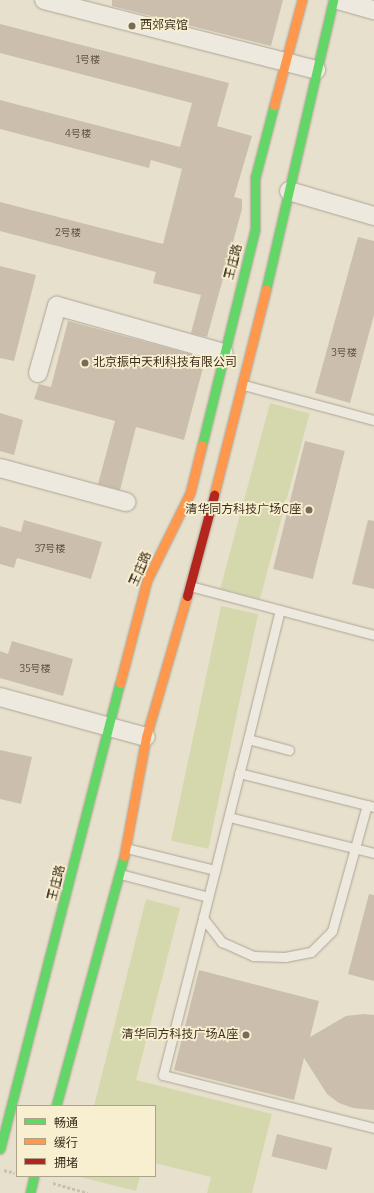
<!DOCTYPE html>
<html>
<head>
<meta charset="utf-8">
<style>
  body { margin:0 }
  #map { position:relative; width:374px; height:1193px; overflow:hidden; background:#e7e0cc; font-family:Bitter,"Noto Sans SC",serif }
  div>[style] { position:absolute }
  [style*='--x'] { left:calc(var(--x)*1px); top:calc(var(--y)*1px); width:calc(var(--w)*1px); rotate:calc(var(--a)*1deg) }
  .green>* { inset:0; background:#d5d8ad; transform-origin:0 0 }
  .building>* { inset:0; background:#cbbead; transform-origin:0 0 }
  .path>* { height:2.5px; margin-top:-1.25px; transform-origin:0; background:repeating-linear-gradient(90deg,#c7c1b5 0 3px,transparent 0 5px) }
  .roads { filter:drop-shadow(0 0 1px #aca496) drop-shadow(0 0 1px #aca496) }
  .lane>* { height:9px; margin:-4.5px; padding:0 4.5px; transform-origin:4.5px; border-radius:4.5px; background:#eee9de }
  .street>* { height:18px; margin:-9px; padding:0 9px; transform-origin:9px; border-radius:9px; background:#eee9de }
  .fast>* { height:9px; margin:-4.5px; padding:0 4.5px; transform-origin:4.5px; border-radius:4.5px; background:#63d668 }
  .slow>* { height:9px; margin:-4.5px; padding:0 4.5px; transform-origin:4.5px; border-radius:4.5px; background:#ff974d }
  .jam>* { height:9px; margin:-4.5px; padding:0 4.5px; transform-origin:4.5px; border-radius:4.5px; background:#b3261e }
  .dots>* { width:11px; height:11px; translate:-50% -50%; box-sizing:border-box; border:2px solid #f8efd1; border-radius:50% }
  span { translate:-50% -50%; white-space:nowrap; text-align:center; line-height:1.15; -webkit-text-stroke:3.5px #f8efd1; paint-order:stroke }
  .number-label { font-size:10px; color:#5f5140 }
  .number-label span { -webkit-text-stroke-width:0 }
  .poi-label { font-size:12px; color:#3b2d1c }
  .left { translate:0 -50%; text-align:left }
  .right { translate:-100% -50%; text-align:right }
  .street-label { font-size:12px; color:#3b2d1c }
  .legend { position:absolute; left:16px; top:1105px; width:140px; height:72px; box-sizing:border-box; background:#f8efd1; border:1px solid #aca189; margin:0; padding:5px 7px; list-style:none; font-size:12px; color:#3b2d1c }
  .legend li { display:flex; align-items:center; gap:8px; height:20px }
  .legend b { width:20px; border:1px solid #aca189 }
</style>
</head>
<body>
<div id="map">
  <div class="green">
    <i style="left:270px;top:403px;width:41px;height:192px;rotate:15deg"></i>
    <i style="left:221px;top:606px;width:38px;height:240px;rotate:12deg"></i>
    <i style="clip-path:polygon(146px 899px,180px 908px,136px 1080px,272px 1114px,252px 1193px,207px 1193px,211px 1177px,155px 1163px,155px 1106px,94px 1106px)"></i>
    <i style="clip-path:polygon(76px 1176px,140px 1176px,136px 1191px)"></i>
  </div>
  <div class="building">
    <i style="clip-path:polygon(112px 0,283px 0,271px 46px,112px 6px)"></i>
    <i style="clip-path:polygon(0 24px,229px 83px,217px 126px,252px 136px,234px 197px,242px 199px,242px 209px,207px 337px,191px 333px,201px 295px,153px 283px,156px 272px,0 231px,0 202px,163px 244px,182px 169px,151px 160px,149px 168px,0 129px,0 100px,180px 147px,192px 103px,0 53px)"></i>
    <i style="clip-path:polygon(358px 237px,374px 241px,374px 315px,350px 403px,315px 393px)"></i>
    <i style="clip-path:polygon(0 266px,36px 275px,14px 361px,0 358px)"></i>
    <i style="clip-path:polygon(68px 321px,201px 357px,200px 362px,204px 364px,184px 440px,136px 427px,120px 490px,98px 484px,115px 421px,34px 399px,39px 384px,51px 387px)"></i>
    <i style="clip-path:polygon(0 413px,23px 420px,14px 455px,0 451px)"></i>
    <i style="left:305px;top:441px;width:41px;height:132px;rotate:14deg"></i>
    <i style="clip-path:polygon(24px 520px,102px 542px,91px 579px,17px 558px,14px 568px,0 564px,0 526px,21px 532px)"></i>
    <i style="clip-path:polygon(368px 520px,374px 521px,374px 589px,352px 584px)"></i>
    <i style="clip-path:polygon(12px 641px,73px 659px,63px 696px,0 678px,0 651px,8px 654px)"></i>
    <i style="clip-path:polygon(0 750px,32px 757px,21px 804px,0 799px)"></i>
    <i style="clip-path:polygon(369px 894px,374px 895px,374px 981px,348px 974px)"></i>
    <i style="clip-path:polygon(199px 970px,319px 1001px,310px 1037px,346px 1016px,363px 1014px,374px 1015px,374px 1110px,353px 1108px,339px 1103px,327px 1094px,304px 1058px,294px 1100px,174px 1070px)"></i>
    <i style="left:277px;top:1134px;width:57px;height:23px;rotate:14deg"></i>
  </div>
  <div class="path">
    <i style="--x:4;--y:1170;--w:11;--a:15"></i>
    <i style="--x:53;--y:1183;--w:36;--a:16"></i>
  </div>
  <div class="roads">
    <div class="lane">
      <i style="--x:244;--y:385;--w:135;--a:15.1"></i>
      <i style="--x:190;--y:586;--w:190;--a:14.9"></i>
      <i style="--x:248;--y:739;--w:133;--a:-76.1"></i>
      <i style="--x:289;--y:750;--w:42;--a:-165"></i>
      <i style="--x:248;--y:739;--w:185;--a:104.1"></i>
      <i style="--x:203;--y:918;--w:31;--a:52"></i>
      <i style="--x:222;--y:942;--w:34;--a:24"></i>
      <i style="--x:253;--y:956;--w:32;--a:2"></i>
      <i style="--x:285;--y:957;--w:26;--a:-11"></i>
      <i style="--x:311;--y:952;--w:30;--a:-45"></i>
      <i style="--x:332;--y:931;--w:131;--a:-74.5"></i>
      <i style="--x:239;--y:773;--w:139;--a:14.1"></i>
      <i style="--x:229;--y:817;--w:149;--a:13.9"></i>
      <i style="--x:126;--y:848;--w:92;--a:13.9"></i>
      <i style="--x:120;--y:874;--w:91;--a:14.6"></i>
      <i style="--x:203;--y:918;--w:162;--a:104.3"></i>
      <i style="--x:163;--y:1075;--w:218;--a:14.1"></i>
    </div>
    <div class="street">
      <i style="--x:44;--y:0;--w:281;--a:14.4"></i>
      <i style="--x:338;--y:0;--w:37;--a:16"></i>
      <i style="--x:289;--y:191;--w:89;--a:16.4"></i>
      <i style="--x:38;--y:373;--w:70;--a:-74.2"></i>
      <i style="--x:57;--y:306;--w:173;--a:15.7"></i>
      <i style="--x:0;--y:468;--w:131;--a:15.1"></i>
      <i style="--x:0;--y:697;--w:151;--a:15.3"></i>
    </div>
    <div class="fast">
      <i style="--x:266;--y:289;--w:297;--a:-76.9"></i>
      <i style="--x:202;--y:445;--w:222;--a:-76.2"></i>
      <i style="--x:255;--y:229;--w:51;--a:-90"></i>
      <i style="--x:255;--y:178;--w:75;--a:-75.4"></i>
      <i style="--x:56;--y:1106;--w:259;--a:-74.8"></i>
      <i style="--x:0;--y:1149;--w:481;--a:-75.6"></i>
      <i style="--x:30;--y:1193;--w:17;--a:-77"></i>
    </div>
    <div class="slow">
      <i style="--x:274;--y:105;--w:109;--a:-75.1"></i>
      <i style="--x:214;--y:495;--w:212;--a:-75.8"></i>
      <i style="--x:120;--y:683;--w:106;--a:-75.3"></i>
      <i style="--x:147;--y:580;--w:97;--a:-63.7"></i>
      <i style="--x:190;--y:493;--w:49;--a:-76"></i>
      <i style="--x:124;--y:856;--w:121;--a:-79.5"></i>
      <i style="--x:146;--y:737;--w:147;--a:-73.8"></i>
    </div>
    <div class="jam">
      <i style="--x:187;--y:596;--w:105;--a:-75"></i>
    </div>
  </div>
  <div class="dots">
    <i style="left:132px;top:26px;background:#776c5a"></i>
    <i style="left:85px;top:363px;background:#776c5a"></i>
    <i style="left:309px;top:510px;background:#776c5a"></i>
    <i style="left:246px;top:1035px;background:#776c5a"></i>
  </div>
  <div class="number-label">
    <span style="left:88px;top:61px">1号楼</span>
    <span style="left:78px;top:135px">4号楼</span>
    <span style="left:68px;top:234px">2号楼</span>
    <span style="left:344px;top:354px">3号楼</span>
    <span style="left:50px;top:550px">37号楼</span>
    <span style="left:35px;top:670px">35号楼</span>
  </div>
  <div class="poi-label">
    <span class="left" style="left:140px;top:26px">西郊宾馆</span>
    <span class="left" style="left:93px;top:363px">北京振中天利科技有限公司</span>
    <span class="right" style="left:301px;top:510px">清华同方科技广场C座</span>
    <span class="right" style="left:238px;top:1035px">清华同方科技广场A座</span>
  </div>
  <div class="street-label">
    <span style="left:234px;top:262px;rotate:-76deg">王庄路</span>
    <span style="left:141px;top:569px;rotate:-67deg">王庄路</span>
    <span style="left:57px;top:883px;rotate:-76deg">王庄路</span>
  </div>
  <ul class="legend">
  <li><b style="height:5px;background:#63d668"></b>畅通</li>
  <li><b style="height:5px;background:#ff974d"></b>缓行</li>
  <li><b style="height:5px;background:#b3261e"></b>拥堵</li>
  </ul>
</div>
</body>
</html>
